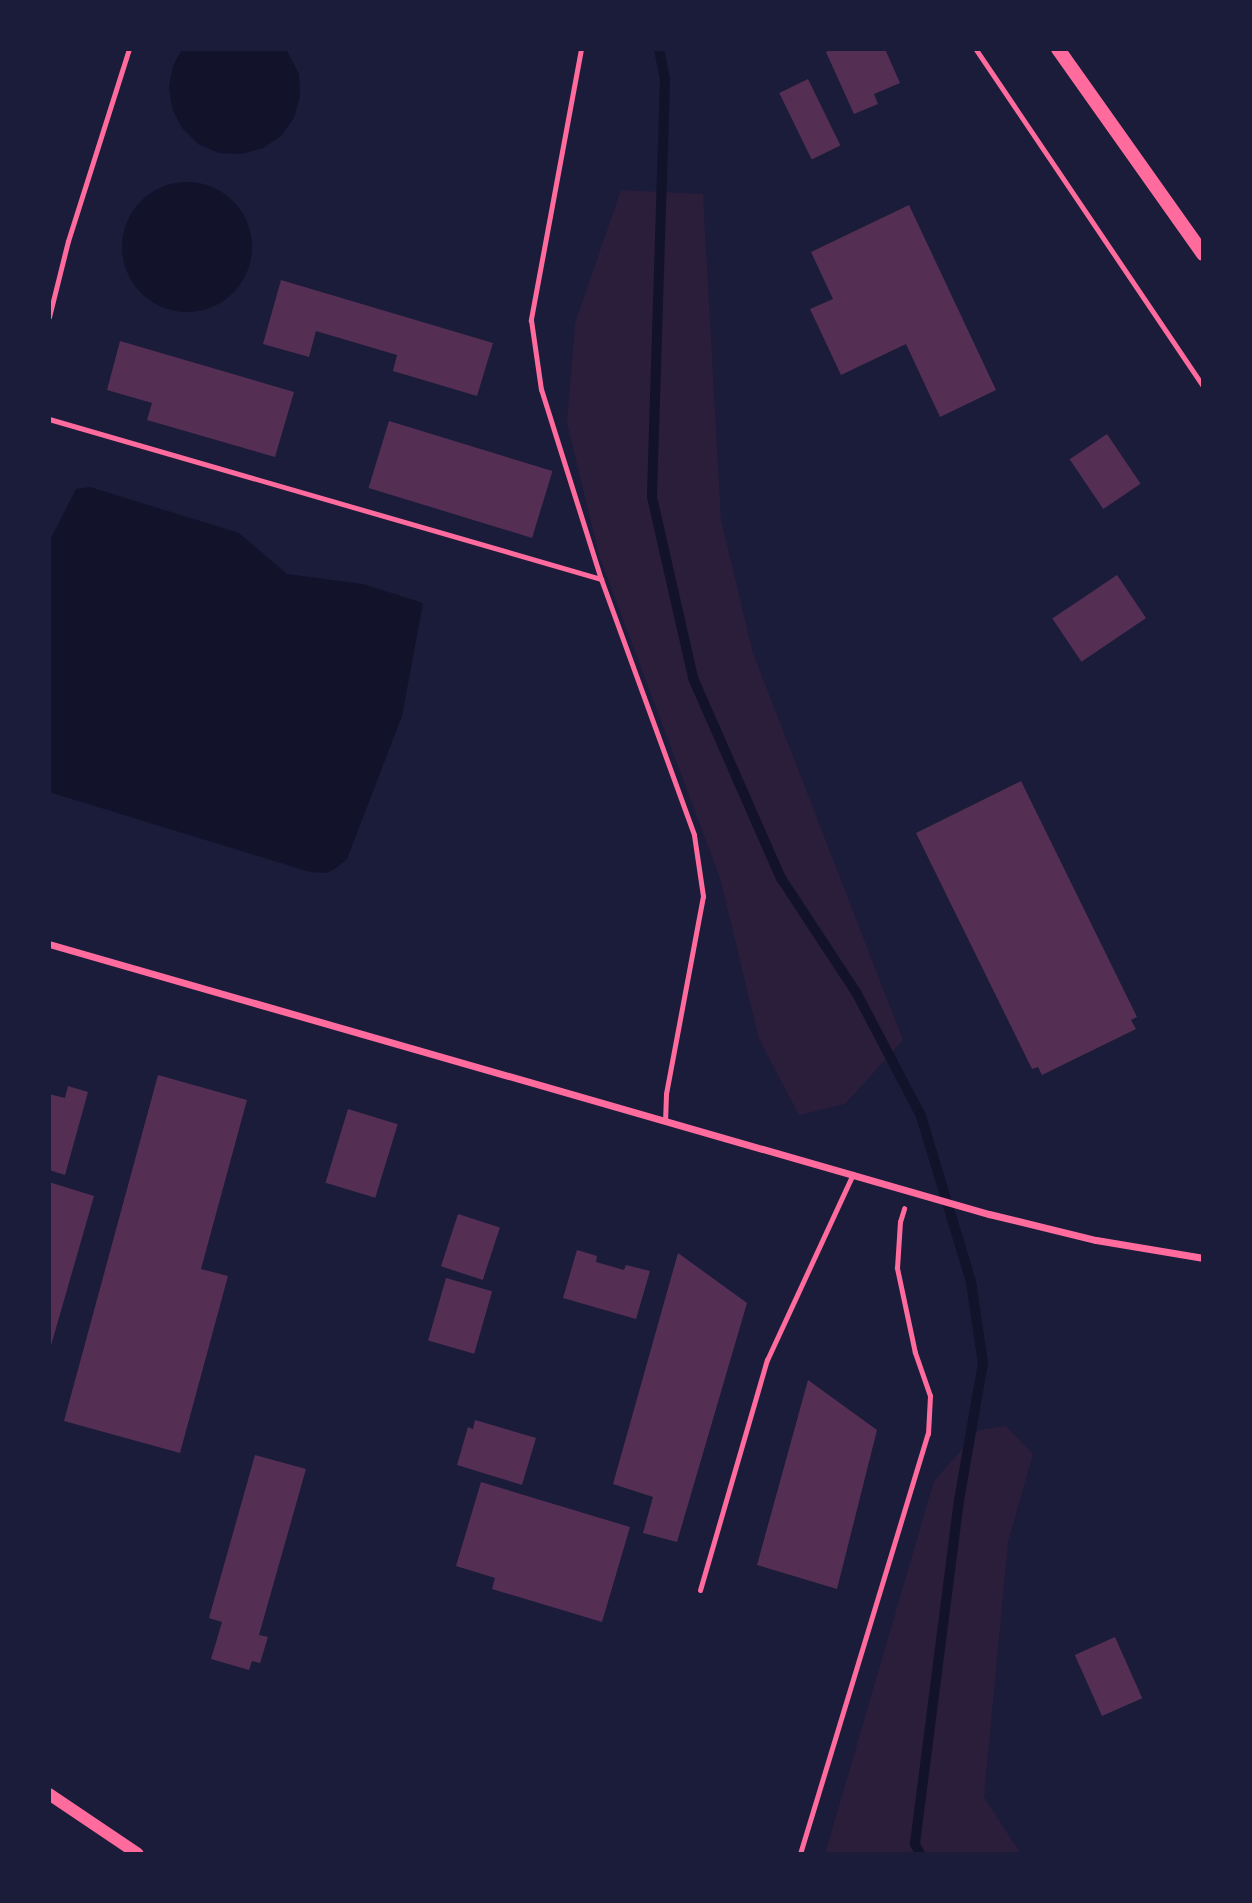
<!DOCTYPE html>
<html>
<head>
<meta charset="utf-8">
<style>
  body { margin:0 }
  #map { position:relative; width:1252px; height:1903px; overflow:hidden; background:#1b1b3a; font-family:"Open Sans",sans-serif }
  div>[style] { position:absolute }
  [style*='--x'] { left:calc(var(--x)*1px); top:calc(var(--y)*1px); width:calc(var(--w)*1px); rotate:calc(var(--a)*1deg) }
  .green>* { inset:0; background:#2a1e3b }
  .water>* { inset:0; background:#12122b }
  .round { border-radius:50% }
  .stream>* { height:10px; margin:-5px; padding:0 5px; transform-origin:5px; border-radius:5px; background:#12122b }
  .building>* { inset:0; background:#542f53; transform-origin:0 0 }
  .path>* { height:4.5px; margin:-2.25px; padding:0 2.25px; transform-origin:2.25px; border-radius:2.25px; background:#ff6b9d }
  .service>* { height:5px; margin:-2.5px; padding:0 2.5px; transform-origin:2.5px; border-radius:2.5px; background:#ff6b9d }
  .minor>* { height:7px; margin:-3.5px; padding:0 3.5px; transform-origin:3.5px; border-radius:3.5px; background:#ff6b9d }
  .tertiary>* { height:12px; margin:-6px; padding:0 6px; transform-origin:6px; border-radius:6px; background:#ff6b9d }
  .secondary>* { height:14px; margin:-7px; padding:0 7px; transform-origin:7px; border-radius:7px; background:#ff6b9d }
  span { translate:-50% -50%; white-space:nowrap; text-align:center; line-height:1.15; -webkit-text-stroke:6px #1b1b3a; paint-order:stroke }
  .frame { position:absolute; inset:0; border:51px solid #1b1b3a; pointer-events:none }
</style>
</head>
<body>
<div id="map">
  <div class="green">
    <i style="clip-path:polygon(621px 190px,703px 194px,721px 520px,753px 653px,903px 1040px,845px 1104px,799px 1115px,759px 1039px,720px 878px,599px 555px,567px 423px,575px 323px)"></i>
    <i style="clip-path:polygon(1006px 1426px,1033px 1454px,1008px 1542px,984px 1797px,1021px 1854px,825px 1854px,934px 1481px,979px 1430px)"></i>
  </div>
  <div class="water">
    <i style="clip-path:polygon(182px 49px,286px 49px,299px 74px,300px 96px,294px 118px,281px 136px,263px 148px,241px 154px,219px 153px,198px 144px,182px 128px,172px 108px,169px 86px,173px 66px)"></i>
    <i class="round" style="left:122px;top:182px;width:130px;height:130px"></i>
    <i style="clip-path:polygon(90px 487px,239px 533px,287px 574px,363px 584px,423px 603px,402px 716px,347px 859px,336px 868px,327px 873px,310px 872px,49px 792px,49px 542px,76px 489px)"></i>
  </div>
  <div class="stream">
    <i style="--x:659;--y:49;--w:32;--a:79"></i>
    <i style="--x:665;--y:80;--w:417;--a:91.8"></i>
    <i style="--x:652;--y:497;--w:186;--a:77.2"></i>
    <i style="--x:693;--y:678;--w:219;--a:66.3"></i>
    <i style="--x:781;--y:878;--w:136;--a:56.7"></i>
    <i style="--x:856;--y:992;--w:140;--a:62.3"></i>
    <i style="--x:921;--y:1116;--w:173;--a:73.2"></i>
    <i style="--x:971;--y:1282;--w:82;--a:81.6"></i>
    <i style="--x:983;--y:1363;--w:139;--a:99.9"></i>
    <i style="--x:959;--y:1500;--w:347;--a:97.3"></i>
    <i style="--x:915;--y:1844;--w:11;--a:63"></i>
  </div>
  <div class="building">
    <i style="clip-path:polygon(832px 49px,885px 49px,900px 83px,874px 94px,878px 104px,854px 114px,826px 52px)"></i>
    <i style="left:808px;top:79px;width:74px;height:32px;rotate:64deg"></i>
    <i style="clip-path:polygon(909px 205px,996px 390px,940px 417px,906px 344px,841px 375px,810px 309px,833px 299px,811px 252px)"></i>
    <i style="clip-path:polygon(281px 280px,493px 343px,477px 396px,393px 371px,397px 355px,316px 331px,309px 357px,263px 344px)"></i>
    <i style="clip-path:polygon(120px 341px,294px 392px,275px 457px,147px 420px,152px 403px,107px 390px)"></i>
    <i style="left:389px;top:421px;width:171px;height:70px;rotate:17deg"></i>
    <i style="left:1107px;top:434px;width:60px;height:45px;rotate:56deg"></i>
    <i style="left:1117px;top:575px;width:52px;height:78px;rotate:56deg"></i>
    <i style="clip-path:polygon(1021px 781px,1137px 1017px,1131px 1020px,1136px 1029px,1042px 1075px,1038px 1067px,1032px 1069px,916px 833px)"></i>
    <i style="clip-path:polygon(158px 1075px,247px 1100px,201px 1269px,228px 1276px,180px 1453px,64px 1421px)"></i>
    <i style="clip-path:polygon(68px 1086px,88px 1092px,65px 1175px,49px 1170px,49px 1094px,65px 1098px)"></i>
    <i style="left:348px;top:1109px;width:52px;height:77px;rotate:17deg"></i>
    <i style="clip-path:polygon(49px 1182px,94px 1196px,50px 1349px,49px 1349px)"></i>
    <i style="left:458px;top:1214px;width:44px;height:55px;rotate:18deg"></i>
    <i style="clip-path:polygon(577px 1250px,597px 1256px,596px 1262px,624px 1270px,626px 1265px,650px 1271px,636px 1319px,563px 1298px)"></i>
    <i style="clip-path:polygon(678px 1253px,747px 1303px,677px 1542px,643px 1533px,653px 1497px,613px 1484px)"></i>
    <i style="left:446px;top:1278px;width:48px;height:65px;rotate:16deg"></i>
    <i style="clip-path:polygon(808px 1380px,877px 1430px,837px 1589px,757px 1565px)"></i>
    <i style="clip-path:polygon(475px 1420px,536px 1438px,522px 1485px,457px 1465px,468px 1427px,473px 1429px)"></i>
    <i style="clip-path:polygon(255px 1455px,306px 1469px,259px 1635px,268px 1637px,260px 1663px,252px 1661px,249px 1670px,211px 1659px,222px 1622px,209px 1618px)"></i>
    <i style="clip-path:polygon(481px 1482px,630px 1527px,602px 1622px,492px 1589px,495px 1578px,456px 1566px)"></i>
    <i style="left:1115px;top:1637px;width:67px;height:44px;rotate:66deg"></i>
  </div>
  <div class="path">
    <i style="--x:976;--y:49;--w:406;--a:56"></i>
    <i style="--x:800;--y:1854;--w:439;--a:-73.1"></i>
    <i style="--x:928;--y:1434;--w:38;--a:-87"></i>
    <i style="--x:930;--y:1396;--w:46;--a:-109.2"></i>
    <i style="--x:915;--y:1353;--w:87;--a:-102"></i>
    <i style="--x:897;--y:1268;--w:46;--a:-86.3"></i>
    <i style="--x:900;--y:1222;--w:14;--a:-73"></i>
  </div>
  <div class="service">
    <i style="--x:581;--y:49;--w:276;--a:100.5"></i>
    <i style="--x:531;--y:320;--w:70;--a:81.8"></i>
    <i style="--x:541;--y:389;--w:199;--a:72.5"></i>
    <i style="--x:601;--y:579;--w:272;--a:70"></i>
    <i style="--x:694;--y:835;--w:62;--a:81.6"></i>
    <i style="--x:703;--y:896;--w:201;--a:100.6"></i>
    <i style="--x:666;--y:1094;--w:26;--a:92"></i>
    <i style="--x:49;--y:317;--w:78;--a:-76"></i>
    <i style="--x:68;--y:241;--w:201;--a:-72.4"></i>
    <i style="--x:49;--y:419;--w:575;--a:16.16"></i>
    <i style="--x:700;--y:1590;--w:240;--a:-73.8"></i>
    <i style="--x:767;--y:1360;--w:205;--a:-65.2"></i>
  </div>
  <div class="minor">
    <i style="--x:49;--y:944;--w:978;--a:16.03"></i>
    <i style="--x:989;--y:1214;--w:110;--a:13.7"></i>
    <i style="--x:1096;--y:1240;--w:109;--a:9.5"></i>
  </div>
  <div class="tertiary">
    <i style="--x:49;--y:1794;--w:107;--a:34"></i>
  </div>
  <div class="secondary">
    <i style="--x:1058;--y:49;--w:251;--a:54.7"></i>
  </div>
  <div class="frame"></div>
</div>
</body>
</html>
